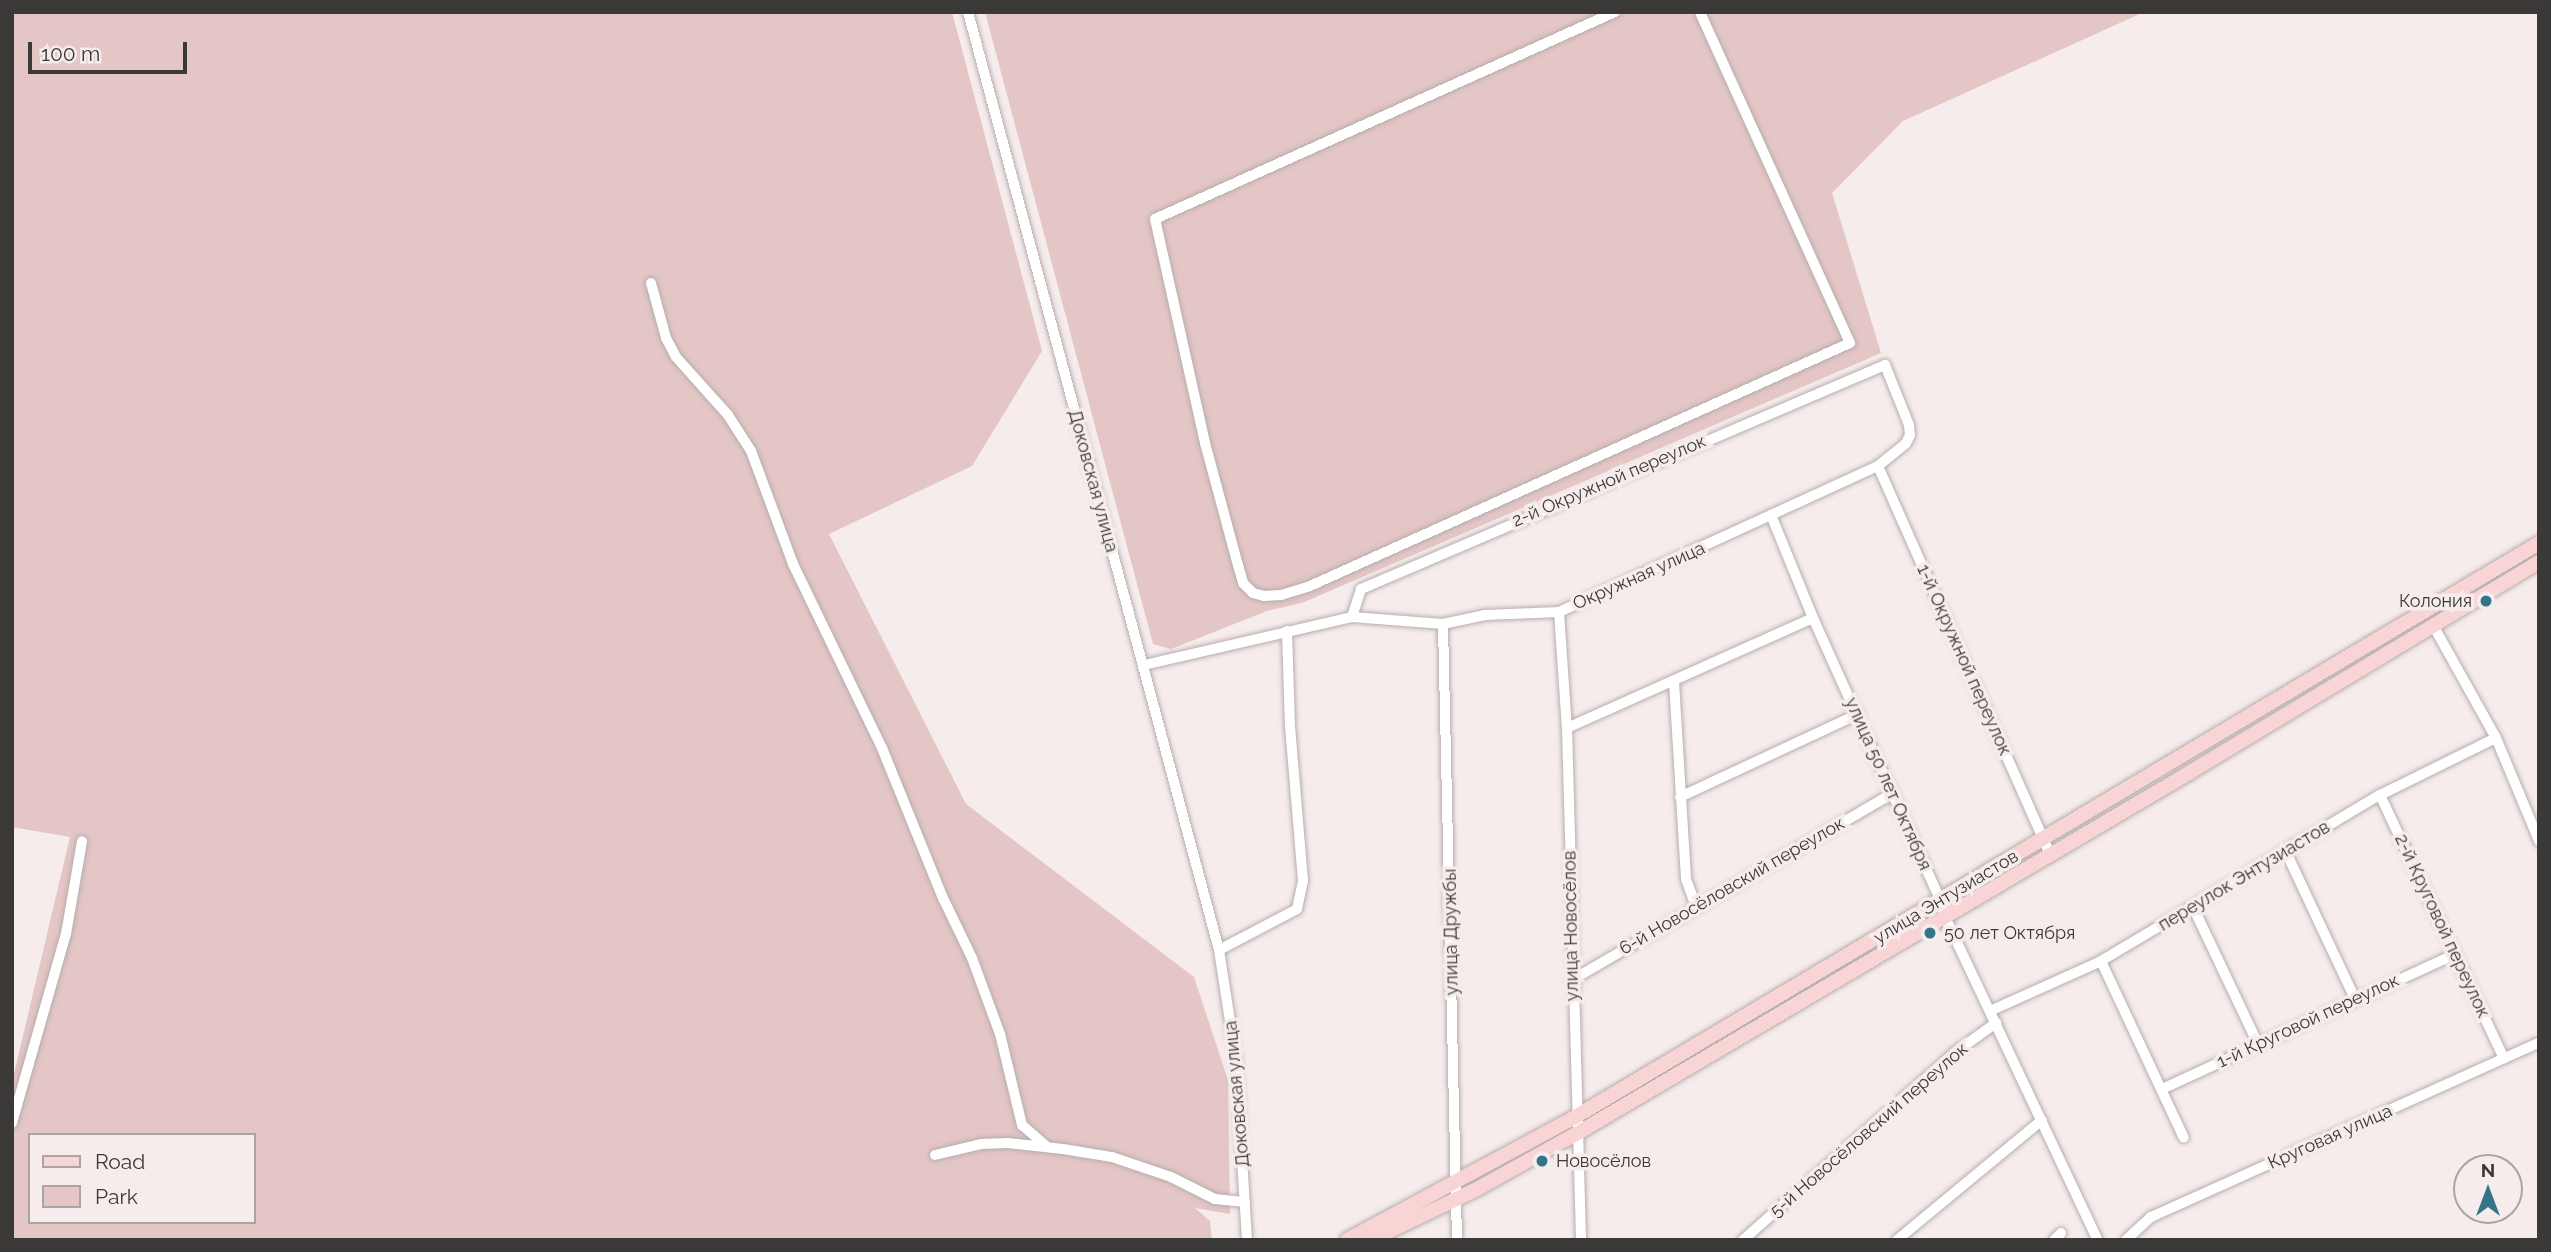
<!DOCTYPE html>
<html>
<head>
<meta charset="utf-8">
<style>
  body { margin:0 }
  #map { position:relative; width:2551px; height:1252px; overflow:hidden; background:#f5eceb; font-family:Raleway,sans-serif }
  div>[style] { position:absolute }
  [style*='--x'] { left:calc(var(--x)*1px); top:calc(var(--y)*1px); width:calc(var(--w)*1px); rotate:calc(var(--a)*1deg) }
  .green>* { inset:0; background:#e3c6c5 }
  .roads { filter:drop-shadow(0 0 2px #b7adad) drop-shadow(0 0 2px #b7adad) }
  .minor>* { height:10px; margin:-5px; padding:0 5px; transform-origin:5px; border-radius:5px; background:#fff }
  .major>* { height:14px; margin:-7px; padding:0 7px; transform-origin:7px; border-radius:7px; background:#f8d5d4 }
  .dots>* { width:19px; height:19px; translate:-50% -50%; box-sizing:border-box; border:4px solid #f5eceb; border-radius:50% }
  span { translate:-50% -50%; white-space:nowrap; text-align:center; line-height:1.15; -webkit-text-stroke:7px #f5eceb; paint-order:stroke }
  .street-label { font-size:18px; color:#3b3838 }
  .poi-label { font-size:18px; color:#3b3838 }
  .right { translate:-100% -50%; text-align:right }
  .left { translate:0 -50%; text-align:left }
  .frame { position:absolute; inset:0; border:14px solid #3b3838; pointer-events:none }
  .legend { position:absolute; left:28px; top:1133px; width:228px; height:91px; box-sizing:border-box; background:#f5eceb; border:2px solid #aba4a3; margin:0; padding:9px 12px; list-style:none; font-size:21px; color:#3b3838 }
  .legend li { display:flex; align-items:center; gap:14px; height:35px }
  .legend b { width:35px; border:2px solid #aba4a3 }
  .north { position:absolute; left:2453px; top:1154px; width:70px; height:70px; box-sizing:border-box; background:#f5eceb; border:2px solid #aba4a3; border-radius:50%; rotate:0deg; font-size:19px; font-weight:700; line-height:28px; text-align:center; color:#3b3838 }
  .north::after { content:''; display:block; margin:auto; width:24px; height:32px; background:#367489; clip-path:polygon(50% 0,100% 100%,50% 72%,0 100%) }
  .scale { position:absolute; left:28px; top:42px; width:159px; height:32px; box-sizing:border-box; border:4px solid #3b3838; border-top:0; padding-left:9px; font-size:21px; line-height:24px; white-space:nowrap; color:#3b3838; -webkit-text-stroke:5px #f5eceb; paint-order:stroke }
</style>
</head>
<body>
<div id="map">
  <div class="green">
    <i style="clip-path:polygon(evenodd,12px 12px,952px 12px,1042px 351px,972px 466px,829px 534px,966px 804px,1194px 977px,1228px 1080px,1230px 1214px,1195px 1208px,1210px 1221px,1212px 1240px,12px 1240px,12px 1082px,70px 837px,12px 827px,12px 12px,30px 1135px,254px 1135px,254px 1222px,30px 1222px,30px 1135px)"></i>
    <i style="clip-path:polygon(985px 12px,2144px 12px,1903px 121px,1832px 193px,1881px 353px,1302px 603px,1267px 611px,1171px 649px,1153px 644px)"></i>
  </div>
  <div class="roads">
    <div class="minor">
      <i style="--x:968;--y:12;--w:971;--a:75.02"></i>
      <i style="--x:1219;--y:950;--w:111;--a:81.2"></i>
      <i style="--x:1236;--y:1060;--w:180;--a:86.5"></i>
      <i style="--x:1615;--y:12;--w:504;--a:155.77"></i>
      <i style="--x:1155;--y:219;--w:230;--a:77.4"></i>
      <i style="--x:1205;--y:443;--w:126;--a:74.9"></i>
      <i style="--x:1238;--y:565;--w:19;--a:74"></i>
      <i style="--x:1243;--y:583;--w:14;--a:45"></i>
      <i style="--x:1253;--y:593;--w:11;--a:15"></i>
      <i style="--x:1264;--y:596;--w:17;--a:-3"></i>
      <i style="--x:1281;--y:595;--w:30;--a:-17"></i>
      <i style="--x:1310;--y:586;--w:592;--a:-24.23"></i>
      <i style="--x:1850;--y:343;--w:363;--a:-114.4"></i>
      <i style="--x:651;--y:283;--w:57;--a:74.7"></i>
      <i style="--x:666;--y:338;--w:21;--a:62"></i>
      <i style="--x:676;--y:357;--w:78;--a:48.1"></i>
      <i style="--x:728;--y:415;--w:43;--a:57.4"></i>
      <i style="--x:751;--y:451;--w:121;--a:69.6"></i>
      <i style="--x:793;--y:564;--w:204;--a:64.2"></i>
      <i style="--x:882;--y:748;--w:162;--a:67.9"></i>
      <i style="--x:943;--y:898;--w:67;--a:64.2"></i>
      <i style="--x:972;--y:958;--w:81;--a:69.8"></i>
      <i style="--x:1000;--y:1034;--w:94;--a:76.4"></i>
      <i style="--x:1022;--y:1125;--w:33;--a:41"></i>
      <i style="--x:1878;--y:466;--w:425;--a:66.1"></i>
      <i style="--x:1771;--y:515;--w:111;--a:67.8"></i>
      <i style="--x:1813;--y:618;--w:311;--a:65.7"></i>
      <i style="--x:1941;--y:901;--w:16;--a:76"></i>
      <i style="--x:1945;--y:917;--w:357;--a:64.7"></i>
      <i style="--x:1559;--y:612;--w:116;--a:86.1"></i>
      <i style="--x:1567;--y:728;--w:512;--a:88.43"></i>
      <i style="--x:1443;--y:624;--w:616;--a:88.7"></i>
      <i style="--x:2434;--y:627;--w:127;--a:60.8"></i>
      <i style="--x:2496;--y:738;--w:112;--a:67.3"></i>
      <i style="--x:1144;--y:665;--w:213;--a:-13"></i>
      <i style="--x:1352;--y:617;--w:91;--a:4.4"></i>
      <i style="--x:1443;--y:624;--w:43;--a:-12.1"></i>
      <i style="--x:1485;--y:615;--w:74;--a:-2.3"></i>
      <i style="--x:1559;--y:612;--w:351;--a:-24.6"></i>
      <i style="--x:1878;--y:466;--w:36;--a:-39"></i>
      <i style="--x:1906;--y:443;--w:9;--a:-63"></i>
      <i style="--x:1910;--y:435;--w:10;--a:-96"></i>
      <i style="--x:1909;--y:425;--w:65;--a:-111.8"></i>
      <i style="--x:1885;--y:365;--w:570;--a:156.85"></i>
      <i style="--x:1361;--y:589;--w:29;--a:108"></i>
      <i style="--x:1674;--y:682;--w:197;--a:86.5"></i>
      <i style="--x:1686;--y:879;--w:29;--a:70"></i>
      <i style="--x:1567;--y:728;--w:269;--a:-24.1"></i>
      <i style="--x:2380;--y:795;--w:291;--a:64.8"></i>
      <i style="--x:1680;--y:797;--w:196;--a:-25"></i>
      <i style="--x:2285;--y:850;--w:165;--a:64.8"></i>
      <i style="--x:2193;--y:907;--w:152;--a:64.6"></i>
      <i style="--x:1219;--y:950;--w:88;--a:-27.7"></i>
      <i style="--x:1297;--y:909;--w:29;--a:-78"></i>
      <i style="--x:1303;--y:881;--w:155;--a:-94.8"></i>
      <i style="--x:1290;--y:727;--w:96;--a:-91.8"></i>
      <i style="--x:2101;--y:961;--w:195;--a:64.9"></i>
      <i style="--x:1572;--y:980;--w:371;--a:-30.2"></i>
      <i style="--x:1990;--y:1011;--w:122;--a:-24.2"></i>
      <i style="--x:2101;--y:961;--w:325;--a:-30.8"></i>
      <i style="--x:2380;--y:795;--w:129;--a:-26.2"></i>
      <i style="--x:2162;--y:1089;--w:323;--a:-24.7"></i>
      <i style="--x:12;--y:1123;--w:197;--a:-74.1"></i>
      <i style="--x:66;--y:934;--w:94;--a:-80.2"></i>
      <i style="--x:935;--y:1155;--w:47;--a:-13.4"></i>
      <i style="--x:981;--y:1144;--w:27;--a:-2"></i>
      <i style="--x:1008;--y:1143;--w:55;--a:6.2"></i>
      <i style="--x:1063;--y:1149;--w:50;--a:9.3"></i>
      <i style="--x:1112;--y:1157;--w:62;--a:18.7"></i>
      <i style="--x:1171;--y:1177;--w:49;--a:26.6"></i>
      <i style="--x:1215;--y:1199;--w:30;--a:6"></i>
      <i style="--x:1743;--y:1240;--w:282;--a:-41.5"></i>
      <i style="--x:1954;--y:1053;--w:52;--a:-35.5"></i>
      <i style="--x:1897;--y:1240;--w:188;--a:-39.6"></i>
      <i style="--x:2054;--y:1240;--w:10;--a:-45"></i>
      <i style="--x:2126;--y:1240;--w:34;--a:-43"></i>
      <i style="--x:2151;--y:1217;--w:425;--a:-24.2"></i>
    </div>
    <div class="major">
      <i style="--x:1347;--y:1240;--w:259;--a:-28.3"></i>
      <i style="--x:1575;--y:1117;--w:1122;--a:-30.77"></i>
      <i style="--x:1371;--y:1240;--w:118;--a:-25.7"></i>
      <i style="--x:1477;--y:1189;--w:113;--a:-29.1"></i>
      <i style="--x:1576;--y:1134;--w:711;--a:-30.49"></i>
      <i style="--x:2189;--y:773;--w:409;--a:-31.1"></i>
    </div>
  </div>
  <div class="dots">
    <i style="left:2486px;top:601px;background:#367489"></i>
    <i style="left:1930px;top:933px;background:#367489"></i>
    <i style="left:1542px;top:1161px;background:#367489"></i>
  </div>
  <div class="street-label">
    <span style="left:1093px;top:481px;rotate:75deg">Доковская улица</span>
    <span style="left:1609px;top:481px;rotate:-23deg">2-й Окружной переулок</span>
    <span style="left:1639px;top:576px;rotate:-24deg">Окружная улица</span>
    <span style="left:1964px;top:660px;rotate:66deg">1-й Окружной переулок</span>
    <span style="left:1888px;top:784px;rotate:66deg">улица 50 лет Октября</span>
    <span style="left:2244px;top:876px;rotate:-31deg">переулок Энтузиастов</span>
    <span style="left:1732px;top:886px;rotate:-30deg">6-й Новосёловский переулок</span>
    <span style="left:1946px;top:897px;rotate:-31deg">улица Энтузиастов</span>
    <span style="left:1571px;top:926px;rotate:-91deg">улица Новосёлов</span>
    <span style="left:2442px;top:926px;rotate:65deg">2-й Круговой переулок</span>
    <span style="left:1451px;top:932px;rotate:-91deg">улица Дружбы</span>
    <span style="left:2308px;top:1021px;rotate:-25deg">1-й Круговой переулок</span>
    <span style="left:1237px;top:1094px;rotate:-95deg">Доковская улица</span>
    <span style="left:1869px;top:1130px;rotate:-41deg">5-й Новосёловский переулок</span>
    <span style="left:2330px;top:1137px;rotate:-24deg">Круговая улица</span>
  </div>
  <div class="poi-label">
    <span class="right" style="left:2472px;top:601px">Колония</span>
    <span class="left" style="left:1944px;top:933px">50 лет Октября</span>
    <span class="left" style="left:1556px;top:1161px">Новосёлов</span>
  </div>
  <div class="frame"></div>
  <ul class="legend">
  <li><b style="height:9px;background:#f8d5d4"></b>Road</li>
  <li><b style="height:19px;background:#e3c6c5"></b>Park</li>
  </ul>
  <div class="north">N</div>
  <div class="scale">100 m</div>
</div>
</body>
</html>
